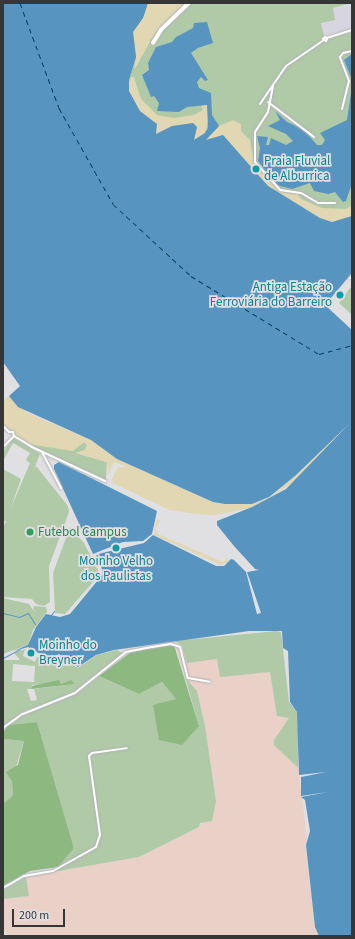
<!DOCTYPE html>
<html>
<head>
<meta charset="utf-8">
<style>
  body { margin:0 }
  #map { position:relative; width:355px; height:939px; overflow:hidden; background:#e0e0e3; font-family:"Source Sans 3",sans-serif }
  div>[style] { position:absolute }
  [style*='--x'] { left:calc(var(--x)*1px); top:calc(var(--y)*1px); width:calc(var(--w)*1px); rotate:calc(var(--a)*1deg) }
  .industrial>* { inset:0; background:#e9d1c8 }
  .built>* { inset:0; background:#d6d5e0 }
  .green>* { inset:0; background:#b0caa8 }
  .forest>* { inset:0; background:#8db880 }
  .sand>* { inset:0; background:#e1d7b2 }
  .water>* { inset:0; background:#5795c0 }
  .stream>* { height:1px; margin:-0.5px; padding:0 0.5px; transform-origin:0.5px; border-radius:0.5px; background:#5795c0 }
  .ferry>* { height:1px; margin-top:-0.5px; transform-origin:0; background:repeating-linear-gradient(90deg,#0b3d5b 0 5px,transparent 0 9px) }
  .roads { filter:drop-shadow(0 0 1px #b1b1b4) drop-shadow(0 0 1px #b1b1b4) }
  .street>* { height:2px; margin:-1px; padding:0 1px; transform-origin:1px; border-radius:1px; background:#fff }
  .secondary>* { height:3.5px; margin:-1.75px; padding:0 1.75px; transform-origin:1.75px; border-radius:1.75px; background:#fff }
  .dots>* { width:11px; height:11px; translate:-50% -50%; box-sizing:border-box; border:2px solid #e0e0e3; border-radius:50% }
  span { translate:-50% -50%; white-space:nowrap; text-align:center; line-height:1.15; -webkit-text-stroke:3.5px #e0e0e3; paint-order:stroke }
  .culture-label { font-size:13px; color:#0d838f }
  .left { translate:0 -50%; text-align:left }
  .right { translate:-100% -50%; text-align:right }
  .leisure-label { font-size:13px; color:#27864d }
  .frame { position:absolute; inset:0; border:4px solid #363637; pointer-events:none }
  .scale { position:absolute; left:12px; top:909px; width:53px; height:18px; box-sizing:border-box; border:2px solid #363637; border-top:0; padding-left:5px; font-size:12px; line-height:14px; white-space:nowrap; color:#363637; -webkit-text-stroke:3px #e0e0e3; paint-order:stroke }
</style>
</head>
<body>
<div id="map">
  <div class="industrial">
    <i style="clip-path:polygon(175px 643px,184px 650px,270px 672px,277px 713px,289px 718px,286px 726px,274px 740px,274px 744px,298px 768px,307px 837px,306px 845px,310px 887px,319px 936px,11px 936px,6px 934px,3px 927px,3px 899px,29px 896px,26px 877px,139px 857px,199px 827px,216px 801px,205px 726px,197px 691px,185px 677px)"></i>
  </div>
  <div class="built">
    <i style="clip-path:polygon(352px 4px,352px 29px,324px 35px,321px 23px,335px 20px,333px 8px)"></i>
  </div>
  <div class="green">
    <i style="clip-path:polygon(148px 3px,147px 8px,183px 3px,352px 3px,333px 8px,335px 20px,321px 23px,325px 39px,352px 32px,352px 215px,350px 217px,352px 216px,352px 223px,187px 173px,99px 35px)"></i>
    <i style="clip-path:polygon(350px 288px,352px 289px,351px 314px,339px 303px)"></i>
    <i style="clip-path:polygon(14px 438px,40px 454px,34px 469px,36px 466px,68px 506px,69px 512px,49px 566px,50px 602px,44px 606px,36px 604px,32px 599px,3px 597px,3px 528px,6px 521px,3px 521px,3px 469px,21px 479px,10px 510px,30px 463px,26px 460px,30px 453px,13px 443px,3px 461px,3px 452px)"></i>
    <i style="clip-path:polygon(84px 442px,87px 445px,85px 450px,76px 453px,107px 462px,106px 480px,28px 444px,47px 445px)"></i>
    <i style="clip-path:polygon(70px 527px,84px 543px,100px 574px,65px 614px,55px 613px,53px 573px)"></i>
    <i style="clip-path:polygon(3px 598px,29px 604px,33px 610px,36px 612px,33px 609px,34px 606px,46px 607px,47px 612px,33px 630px,28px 645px,3px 654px)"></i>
    <i style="clip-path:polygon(276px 631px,281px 632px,289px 702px,297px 712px,297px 729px,296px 639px,300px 746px,298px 744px,298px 768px,274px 745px,274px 740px,289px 718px,277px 716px,270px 672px,220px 677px,217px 659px,187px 663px,182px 646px,175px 641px)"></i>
    <i style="clip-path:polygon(evenodd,25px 649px,23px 656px,35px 662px,37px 657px,48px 660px,59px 655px,78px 668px,97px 655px,117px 650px,123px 653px,71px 694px,23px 712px,3px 726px,3px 660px,20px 660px,14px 653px,25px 649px,13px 664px,35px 666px,34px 682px,12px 681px,13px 664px,25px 649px,73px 684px,34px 689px,37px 700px,31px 701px,27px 689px,31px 689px,32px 685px,73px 684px)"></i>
    <i style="clip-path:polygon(99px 676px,139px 694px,162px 682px,199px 726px,185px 677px,197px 691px,205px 726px,216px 801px,212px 821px,200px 823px,199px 827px,139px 857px,53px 872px,74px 848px,37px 722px,8px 725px,20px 716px,76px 694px)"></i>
    <i style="clip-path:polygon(3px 733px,5px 739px,24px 741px,12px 780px,13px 795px,3px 804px)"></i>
    <i style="clip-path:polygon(26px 877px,29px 896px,3px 899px,3px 890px)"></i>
  </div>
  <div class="forest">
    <i style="clip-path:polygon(174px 645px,199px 726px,182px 745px,159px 740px,153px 705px,176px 699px,162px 682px,139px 694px,99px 676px,131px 652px)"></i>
    <i style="clip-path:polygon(59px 680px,61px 684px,71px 680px,74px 684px,31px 689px,32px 686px)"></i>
    <i style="clip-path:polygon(37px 722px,74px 848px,58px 867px,30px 871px,3px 886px,3px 804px,13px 795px,12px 781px,6px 772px,18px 765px,24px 741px,4px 739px,3px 733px,8px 725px)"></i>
  </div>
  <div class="sand">
    <i style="clip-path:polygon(148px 3px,188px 3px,156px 32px,134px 70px,136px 57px,133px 32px,143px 18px)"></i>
    <i style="clip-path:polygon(131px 77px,134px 77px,141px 99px,157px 115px,174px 118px,194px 115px,203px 110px,201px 105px,207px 105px,209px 118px,205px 133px,194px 140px,197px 127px,193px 123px,168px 129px,159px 135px,156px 134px,157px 124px,140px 111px,129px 91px,128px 85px)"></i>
    <i style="clip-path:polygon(233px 120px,241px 124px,241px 131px,250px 140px,254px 163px,275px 187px,297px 193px,301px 199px,322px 208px,345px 209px,352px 206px,352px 216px,332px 222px,320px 218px,268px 186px,223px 135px,205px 140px,219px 126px)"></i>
    <i style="clip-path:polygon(9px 396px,26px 412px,91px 440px,117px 459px,213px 502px,225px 504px,252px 504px,269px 497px,295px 476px,349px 424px,296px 480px,265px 501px,246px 509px,215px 515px,196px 514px,169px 510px,113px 483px,111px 481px,118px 467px,127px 467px,114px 462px,108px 475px,107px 462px,76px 453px,85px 450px,87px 445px,84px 442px,73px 451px,28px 444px,20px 439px,3px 423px,3px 400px)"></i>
    <i style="clip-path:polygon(157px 518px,160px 521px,156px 528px,158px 534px,223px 562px,226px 559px,229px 561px,221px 565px,154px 535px)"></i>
  </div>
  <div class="water">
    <i style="clip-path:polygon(3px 3px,148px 3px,143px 18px,133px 32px,136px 57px,129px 80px,129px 91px,140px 111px,157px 124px,156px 134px,172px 126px,193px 123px,197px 127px,194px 140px,205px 133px,208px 128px,207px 105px,187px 107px,179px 112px,157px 111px,159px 103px,154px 96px,151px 97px,142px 75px,149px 70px,148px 63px,156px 47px,172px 42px,176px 37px,193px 28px,194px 23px,207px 22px,213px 43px,198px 48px,191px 53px,208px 80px,205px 81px,201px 77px,197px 82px,199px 88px,211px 93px,212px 115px,219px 126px,206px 140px,223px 135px,268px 186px,320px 218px,332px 222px,352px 216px,352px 273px,325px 305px,352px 330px,352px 936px,319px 936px,315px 927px,306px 845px,310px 831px,305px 800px,301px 797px,328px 792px,301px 796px,301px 777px,326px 772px,299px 775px,297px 712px,290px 702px,288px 651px,283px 648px,282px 631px,249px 631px,114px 650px,96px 655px,78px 667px,59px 654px,49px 659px,28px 647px,14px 651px,28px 645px,36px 627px,46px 614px,60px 617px,70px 614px,103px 574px,98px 554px,144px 543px,153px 535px,216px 566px,224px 566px,231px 559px,234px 560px,246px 572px,257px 614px,261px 613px,247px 572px,259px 570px,255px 569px,234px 546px,217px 525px,217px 521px,252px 507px,286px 489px,349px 424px,295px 476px,269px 497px,252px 504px,225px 504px,213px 502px,117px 459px,91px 440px,18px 407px,9px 396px,20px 386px,3px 362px)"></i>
    <i style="clip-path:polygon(352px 54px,352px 80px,344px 60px)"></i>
    <i style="clip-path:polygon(352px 86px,352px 183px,346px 201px,343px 202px,335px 192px,328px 194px,314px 191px,310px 183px,292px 189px,276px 185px,258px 161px,260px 148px,257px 136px,268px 137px,266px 145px,269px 145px,271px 138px,286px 145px,293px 141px,286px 134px,268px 126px,280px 120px,275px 111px,287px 122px,303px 129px,317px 145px,322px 145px,325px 140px,320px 133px,347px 120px)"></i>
    <i style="clip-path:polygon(59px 462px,157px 511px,152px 534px,143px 541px,123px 542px,93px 554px,54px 469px,54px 465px)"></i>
  </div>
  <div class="stream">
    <i style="--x:3;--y:613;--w:16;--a:14"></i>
    <i style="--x:19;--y:617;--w:10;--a:-24"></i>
    <i style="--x:28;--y:613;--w:13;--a:58"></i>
    <i style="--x:51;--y:615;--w:5;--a:-53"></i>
    <i style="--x:3;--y:658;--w:19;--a:-28"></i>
  </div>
  <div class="ferry">
    <i style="--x:20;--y:3;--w:112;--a:69.6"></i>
    <i style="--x:59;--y:108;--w:110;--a:60.6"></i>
    <i style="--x:113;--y:204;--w:106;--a:42.7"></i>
    <i style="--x:191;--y:276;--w:150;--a:31.4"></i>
    <i style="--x:319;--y:354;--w:34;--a:-15"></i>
  </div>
  <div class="roads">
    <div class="street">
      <i style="--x:325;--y:37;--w:3;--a:45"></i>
      <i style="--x:327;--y:39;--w:2;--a:117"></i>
      <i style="--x:326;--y:41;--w:4;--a:-146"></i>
      <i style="--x:323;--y:39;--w:3;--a:-45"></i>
      <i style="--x:327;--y:38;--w:26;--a:-18"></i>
      <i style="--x:273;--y:86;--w:26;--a:101"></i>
      <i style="--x:268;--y:112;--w:24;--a:123"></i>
      <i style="--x:255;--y:132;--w:30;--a:90"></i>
      <i style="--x:255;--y:162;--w:38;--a:48"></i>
      <i style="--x:280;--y:190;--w:21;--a:8"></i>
      <i style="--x:301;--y:193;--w:20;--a:30"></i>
      <i style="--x:318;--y:203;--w:17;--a:0"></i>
      <i style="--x:268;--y:102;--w:58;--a:37.3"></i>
      <i style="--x:260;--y:104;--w:46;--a:-55.6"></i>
      <i style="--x:286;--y:66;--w:46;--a:-34.4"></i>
      <i style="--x:342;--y:109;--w:29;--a:-76"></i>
      <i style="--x:349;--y:81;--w:26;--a:-111"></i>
      <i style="--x:340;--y:57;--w:5;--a:-53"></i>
      <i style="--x:343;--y:53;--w:9;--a:-13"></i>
      <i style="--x:350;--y:278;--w:3;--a:-45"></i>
      <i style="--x:3;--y:426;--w:8;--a:45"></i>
      <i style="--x:14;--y:436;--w:21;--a:31"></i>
      <i style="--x:32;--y:447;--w:81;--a:25"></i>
      <i style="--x:3;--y:447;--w:16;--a:-45"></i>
      <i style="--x:14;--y:436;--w:4;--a:-104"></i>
      <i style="--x:13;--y:432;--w:4;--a:180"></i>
      <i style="--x:42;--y:452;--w:41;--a:62.2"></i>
      <i style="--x:23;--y:714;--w:56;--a:-22"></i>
      <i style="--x:75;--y:693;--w:65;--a:-38.8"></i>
      <i style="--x:126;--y:652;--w:26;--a:-11"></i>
      <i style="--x:152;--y:647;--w:19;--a:-9"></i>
      <i style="--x:171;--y:644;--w:9;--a:18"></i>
      <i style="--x:180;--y:647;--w:32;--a:76"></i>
      <i style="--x:188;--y:678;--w:22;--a:10"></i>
      <i style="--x:3;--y:728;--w:24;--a:-36"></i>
      <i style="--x:3;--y:888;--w:24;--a:-30"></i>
      <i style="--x:24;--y:876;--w:29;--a:-10"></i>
      <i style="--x:53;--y:871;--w:49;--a:-29.2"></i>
      <i style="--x:96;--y:847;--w:13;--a:-72"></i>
      <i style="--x:100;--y:835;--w:80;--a:-97.9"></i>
      <i style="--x:89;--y:756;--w:4;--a:-45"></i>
      <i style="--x:92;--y:753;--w:35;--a:-8"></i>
    </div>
    <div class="secondary">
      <i style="--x:153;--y:43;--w:15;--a:-58"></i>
      <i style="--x:161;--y:30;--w:39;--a:-44"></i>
    </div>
  </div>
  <div class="dots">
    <i style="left:256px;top:169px;background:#0f9aa8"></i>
    <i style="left:340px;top:295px;background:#0f9aa8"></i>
    <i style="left:30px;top:532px;background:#2e9e5b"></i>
    <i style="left:116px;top:548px;background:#0f9aa8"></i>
    <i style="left:31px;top:653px;background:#0f9aa8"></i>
  </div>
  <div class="culture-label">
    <span class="left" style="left:264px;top:169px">Praia Fluvial<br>de Alburrica</span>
    <span class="right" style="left:332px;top:295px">Antiga Estação<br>Ferroviária do Barreiro</span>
    <span style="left:116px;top:569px">Moinho Velho<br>dos Paulistas</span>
    <span class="left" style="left:39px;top:653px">Moinho do<br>Breyner</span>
  </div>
  <div class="leisure-label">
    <span class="left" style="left:38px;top:532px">Futebol Campus</span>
  </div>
  <div class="frame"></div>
  <div class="scale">200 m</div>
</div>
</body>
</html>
